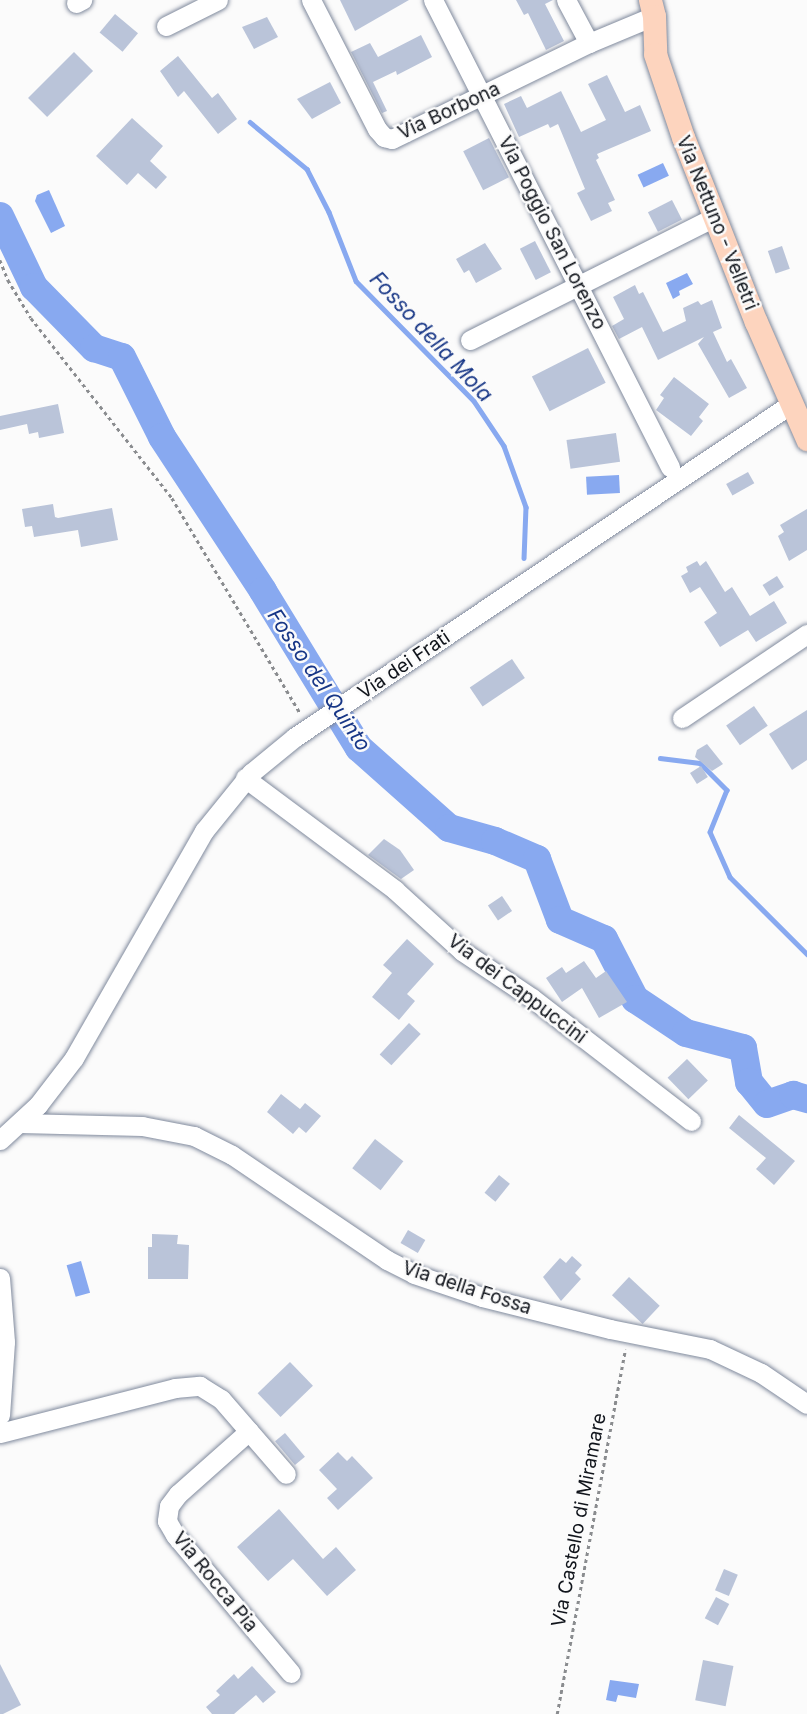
<!DOCTYPE html>
<html>
<head>
<meta charset="utf-8">
<style>
  body { margin:0 }
  #map { position:relative; width:807px; height:1714px; overflow:hidden; background:#fbfbfb; font-family:Inter,sans-serif }
  div>[style] { position:absolute }
  [style*='--x'] { left:calc(var(--x)*1px); top:calc(var(--y)*1px); width:calc(var(--w)*1px); rotate:calc(var(--a)*1deg) }
  .water>* { inset:0; background:#88a9f0; transform-origin:0 0 }
  .stream>* { height:4.5px; margin:-2.25px; padding:0 2.25px; transform-origin:2.25px; border-radius:2.25px; background:#88a9f0 }
  .river>* { height:28px; margin:-14px; padding:0 14px; transform-origin:14px; border-radius:14px; background:#88a9f0 }
  .building>* { inset:0; background:#bac4d9; transform-origin:0 0 }
  .path>* { height:2.5px; margin-top:-1.25px; transform-origin:0; background:repeating-linear-gradient(90deg,#8a8c8f 0 3.5px,transparent 0 7px) }
  .roads { filter:drop-shadow(0 0 2px #808a9d) drop-shadow(0 0 2px #808a9d) }
  .minor>* { height:19px; margin:-9.5px; padding:0 9.5px; transform-origin:9.5px; border-radius:9.5px; background:#fff }
  .major>* { height:23px; margin:-11.5px; padding:0 11.5px; transform-origin:11.5px; border-radius:11.5px; background:#fdd4be }
  span { translate:-50% -50%; white-space:nowrap; text-align:center; line-height:1.15; -webkit-text-stroke:5px #fbfbfb; paint-order:stroke }
  .street-label { font-size:19px; color:#10141b }
  .water-label { font-size:21px; color:#173686; font-style:italic }
</style>
</head>
<body>
<div id="map">
  <div class="water">
    <i style="left:663px;top:163px;width:14px;height:28px;rotate:65deg"></i>
    <i style="clip-path:polygon(49px 190px,65px 226px,51px 233px,35px 201px,37px 195px)"></i>
    <i style="clip-path:polygon(687px 273px,693px 284px,679px 291px,680px 295px,673px 299px,666px 283px)"></i>
    <i style="left:619px;top:475px;width:18px;height:33px;rotate:87deg"></i>
    <i style="left:81px;top:1261px;width:33px;height:15px;rotate:74deg"></i>
    <i style="clip-path:polygon(610px 1680px,639px 1684px,636px 1698px,618px 1695px,616px 1702px,606px 1700px)"></i>
  </div>
  <div class="stream">
    <i style="--x:250;--y:122;--w:74;--a:39.5"></i>
    <i style="--x:307;--y:169;--w:48;--a:62.9"></i>
    <i style="--x:329;--y:212;--w:74;--a:68.6"></i>
    <i style="--x:356;--y:281;--w:168;--a:45.5"></i>
    <i style="--x:474;--y:401;--w:54;--a:56.3"></i>
    <i style="--x:504;--y:446;--w:65;--a:70.2"></i>
    <i style="--x:526;--y:507;--w:51;--a:92.2"></i>
    <i style="--x:660;--y:758;--w:40;--a:7.1"></i>
    <i style="--x:700;--y:763;--w:38;--a:45"></i>
    <i style="--x:727;--y:790;--w:45;--a:112"></i>
    <i style="--x:710;--y:832;--w:49;--a:66"></i>
    <i style="--x:730;--y:877;--w:109;--a:45"></i>
  </div>
  <div class="river">
    <i style="--x:0;--y:216;--w:79;--a:64.4"></i>
    <i style="--x:34;--y:287;--w:86;--a:45.5"></i>
    <i style="--x:94;--y:348;--w:29;--a:18"></i>
    <i style="--x:122;--y:357;--w:89;--a:63.4"></i>
    <i style="--x:162;--y:437;--w:184;--a:56.7"></i>
    <i style="--x:263;--y:591;--w:184;--a:58.6"></i>
    <i style="--x:359;--y:748;--w:120;--a:41.6"></i>
    <i style="--x:449;--y:828;--w:48;--a:15.8"></i>
    <i style="--x:495;--y:841;--w:46;--a:23.2"></i>
    <i style="--x:537;--y:859;--w:65;--a:69.3"></i>
    <i style="--x:560;--y:920;--w:48;--a:23.4"></i>
    <i style="--x:604;--y:939;--w:68;--a:62.7"></i>
    <i style="--x:635;--y:999;--w:61;--a:33.7"></i>
    <i style="--x:686;--y:1033;--w:59;--a:14.7"></i>
    <i style="--x:743;--y:1048;--w:35;--a:80"></i>
    <i style="--x:749;--y:1082;--w:28;--a:51"></i>
    <i style="--x:767;--y:1104;--w:28;--a:-19"></i>
    <i style="--x:793;--y:1095;--w:15;--a:16"></i>
  </div>
  <div class="building">
    <i style="clip-path:polygon(340px 0,409px 0,355px 31px)"></i>
    <i style="clip-path:polygon(516px 0,553px 0,545px 4px,564px 41px,546px 50px,528px 13px,524px 15px)"></i>
    <i style="left:115px;top:14px;width:30px;height:24px;rotate:40deg"></i>
    <i style="clip-path:polygon(267px 17px,278px 37px,254px 49px,242px 27px)"></i>
    <i style="clip-path:polygon(421px 35px,432px 57px,397px 75px,396px 71px,373px 82px,387px 111px,382px 113px,351px 52px,370px 43px,378px 57px)"></i>
    <i style="left:74px;top:52px;width:27px;height:65px;rotate:45deg"></i>
    <i style="clip-path:polygon(178px 56px,212px 98px,218px 93px,237px 119px,218px 134px,184px 91px,178px 97px,160px 71px)"></i>
    <i style="clip-path:polygon(607px 75px,625px 112px,640px 105px,651px 131px,597px 154px,599px 158px,596px 160px,615px 200px,608px 203px,612px 211px,591px 221px,577px 193px,585px 189px,558px 124px,550px 128px,548px 124px,519px 137px,504px 104px,521px 96px,527px 108px,561px 91px,581px 132px,606px 120px,588px 84px)"></i>
    <i style="clip-path:polygon(330px 82px,341px 103px,312px 119px,297px 99px)"></i>
    <i style="clip-path:polygon(132px 118px,163px 146px,150px 161px,167px 177px,156px 189px,138px 173px,127px 185px,96px 156px)"></i>
    <i style="left:489px;top:138px;width:44px;height:29px;rotate:63deg"></i>
    <i style="left:672px;top:200px;width:22px;height:27px;rotate:63deg"></i>
    <i style="left:535px;top:241px;width:35px;height:17px;rotate:63deg"></i>
    <i style="clip-path:polygon(485px 243px,502px 269px,476px 283px,469px 270px,464px 273px,456px 259px)"></i>
    <i style="left:782px;top:246px;width:24px;height:15px;rotate:71deg"></i>
    <i style="clip-path:polygon(635px 285px,639px 294px,643px 292px,663px 332px,686px 321px,683px 308px,698px 301px,701px 305px,712px 300px,722px 328px,713px 332px,727px 362px,731px 359px,747px 388px,729px 398px,698px 344px,704px 337px,658px 360px,642px 327px,619px 339px,612px 326px,624px 319px,613px 297px)"></i>
    <i style="left:588px;top:348px;width:39px;height:63px;rotate:63deg"></i>
    <i style="clip-path:polygon(674px 377px,709px 404px,699px 417px,703px 421px,691px 436px,656px 410px,664px 398px,660px 395px)"></i>
    <i style="clip-path:polygon(58px 404px,64px 433px,39px 438px,38px 432px,29px 434px,27px 424px,0 430px,0 416px)"></i>
    <i style="left:616px;top:433px;width:29px;height:50px;rotate:82deg"></i>
    <i style="left:748px;top:472px;width:13px;height:25px;rotate:61deg"></i>
    <i style="clip-path:polygon(53px 504px,55px 517px,58px 518px,112px 508px,118px 540px,81px 547px,78px 530px,34px 537px,32px 526px,25px 527px,22px 509px)"></i>
    <i style="clip-path:polygon(807px 509px,807px 550px,789px 561px,778px 536px,784px 532px,780px 525px)"></i>
    <i style="clip-path:polygon(697px 561px,700px 566px,706px 561px,725px 592px,732px 587px,750px 616px,774px 601px,787px 623px,756px 642px,748px 630px,720px 647px,704px 622px,717px 613px,700px 587px,690px 593px,681px 576px,688px 572px,686px 567px)"></i>
    <i style="left:777px;top:576px;width:13px;height:17px;rotate:58deg"></i>
    <i style="left:512px;top:659px;width:23px;height:51px;rotate:56deg"></i>
    <i style="left:754px;top:706px;width:24px;height:34px;rotate:55deg"></i>
    <i style="clip-path:polygon(807px 710px,807px 760px,792px 770px,769px 734px)"></i>
    <i style="clip-path:polygon(707px 744px,723px 764px,712px 771px,695px 757px,697px 750px)"></i>
    <i style="left:701px;top:766px;width:13px;height:13px;rotate:58deg"></i>
    <i style="clip-path:polygon(384px 839px,400px 850px,414px 870px,401px 879px,368px 855px)"></i>
    <i style="left:502px;top:896px;width:18px;height:17px;rotate:56deg"></i>
    <i style="clip-path:polygon(407px 939px,434px 964px,407px 994px,415px 1001px,399px 1020px,372px 997px,392px 973px,383px 965px)"></i>
    <i style="clip-path:polygon(584px 961px,596px 978px,606px 971px,627px 1002px,599px 1018px,582px 988px,562px 1002px,546px 978px,562px 967px,566px 973px)"></i>
    <i style="left:409px;top:1023px;width:16px;height:43px;rotate:43deg"></i>
    <i style="left:687px;top:1059px;width:30px;height:27px;rotate:46deg"></i>
    <i style="clip-path:polygon(281px 1094px,300px 1109px,305px 1103px,321px 1116px,306px 1133px,299px 1127px,293px 1134px,267px 1112px)"></i>
    <i style="clip-path:polygon(739px 1115px,795px 1161px,774px 1185px,756px 1169px,766px 1158px,729px 1128px)"></i>
    <i style="left:375px;top:1139px;width:36px;height:37px;rotate:38deg"></i>
    <i style="left:499px;top:1175px;width:14px;height:23px;rotate:39deg"></i>
    <i style="left:408px;top:1230px;width:20px;height:15px;rotate:30deg"></i>
    <i style="clip-path:polygon(152px 1234px,178px 1235px,177px 1244px,189px 1245px,188px 1279px,148px 1279px,148px 1247px,152px 1247px)"></i>
    <i style="clip-path:polygon(572px 1256px,582px 1265px,575px 1273px,581px 1279px,561px 1301px,543px 1277px,560px 1258px,566px 1263px)"></i>
    <i style="left:629px;top:1277px;width:42px;height:25px;rotate:43deg"></i>
    <i style="left:290px;top:1362px;width:33px;height:45px;rotate:46deg"></i>
    <i style="left:285px;top:1433px;width:31px;height:13px;rotate:50deg"></i>
    <i style="clip-path:polygon(338px 1452px,347px 1461px,352px 1456px,373px 1478px,338px 1510px,327px 1498px,337px 1489px,319px 1470px)"></i>
    <i style="clip-path:polygon(279px 1509px,323px 1559px,336px 1547px,356px 1570px,327px 1596px,293px 1559px,268px 1581px,237px 1547px)"></i>
    <i style="left:724px;top:1569px;width:15px;height:23px;rotate:23deg"></i>
    <i style="left:716px;top:1597px;width:15px;height:24px;rotate:28deg"></i>
    <i style="left:703px;top:1660px;width:31px;height:41px;rotate:11deg"></i>
    <i style="clip-path:polygon(0 1664px,21px 1705px,3px 1714px,0 1714px)"></i>
    <i style="clip-path:polygon(252px 1666px,276px 1692px,263px 1703px,256px 1695px,234px 1714px,212px 1714px,206px 1707px,220px 1695px,216px 1691px,234px 1674px,238px 1679px)"></i>
  </div>
  <div class="path">
    <i style="--x:0;--y:260;--w:22;--a:68"></i>
    <i style="--x:8;--y:280;--w:44;--a:58.8"></i>
    <i style="--x:31;--y:318;--w:229;--a:51.9"></i>
    <i style="--x:172;--y:498;--w:250;--a:59.2"></i>
    <i style="--x:557;--y:1714;--w:371;--a:-79.4"></i>
  </div>
  <div class="roads">
    <div class="minor">
      <i style="--x:311;--y:0;--w:145;--a:62.9"></i>
      <i style="--x:377;--y:129;--w:11;--a:49"></i>
      <i style="--x:384;--y:137;--w:8;--a:14"></i>
      <i style="--x:392;--y:139;--w:219;--a:-26"></i>
      <i style="--x:589;--y:43;--w:70;--a:-22.6"></i>
      <i style="--x:433;--y:0;--w:524;--a:63.09"></i>
      <i style="--x:566;--y:0;--w:49;--a:61.9"></i>
      <i style="--x:76;--y:3;--w:7;--a:-27"></i>
      <i style="--x:166;--y:26;--w:58;--a:-26.6"></i>
      <i style="--x:470;--y:340;--w:272;--a:-26.7"></i>
      <i style="--x:682;--y:718;--w:151;--a:-33.9"></i>
      <i style="--x:245;--y:778;--w:187;--a:36.7"></i>
      <i style="--x:395;--y:890;--w:91;--a:42.3"></i>
      <i style="--x:462;--y:951;--w:84;--a:33.9"></i>
      <i style="--x:532;--y:998;--w:201;--a:37.7"></i>
      <i style="--x:20;--y:1123;--w:122;--a:1.4"></i>
      <i style="--x:142;--y:1126;--w:53;--a:10.9"></i>
      <i style="--x:194;--y:1136;--w:42;--a:26.6"></i>
      <i style="--x:232;--y:1155;--w:187;--a:34.1"></i>
      <i style="--x:387;--y:1260;--w:30;--a:27"></i>
      <i style="--x:414;--y:1274;--w:72;--a:18.7"></i>
      <i style="--x:482;--y:1297;--w:132;--a:14"></i>
      <i style="--x:610;--y:1329;--w:102;--a:11.3"></i>
      <i style="--x:710;--y:1349;--w:56;--a:25.2"></i>
      <i style="--x:761;--y:1373;--w:55;--a:34"></i>
      <i style="--x:0;--y:1140;--w:52;--a:-42.6"></i>
      <i style="--x:38;--y:1105;--w:59;--a:-52.5"></i>
      <i style="--x:74;--y:1058;--w:262;--a:-60.2"></i>
      <i style="--x:204;--y:831;--w:75;--a:-51"></i>
      <i style="--x:251;--y:773;--w:57;--a:-39.3"></i>
      <i style="--x:295;--y:737;--w:597;--a:-33.88"></i>
      <i style="--x:0;--y:1278;--w:64;--a:85.5"></i>
      <i style="--x:5;--y:1342;--w:73;--a:93.9"></i>
      <i style="--x:249;--y:1431;--w:95;--a:138.4"></i>
      <i style="--x:178;--y:1494;--w:15;--a:127"></i>
      <i style="--x:169;--y:1506;--w:15;--a:98"></i>
      <i style="--x:167;--y:1521;--w:16;--a:60"></i>
      <i style="--x:175;--y:1535;--w:180;--a:50"></i>
      <i style="--x:0;--y:1433;--w:181;--a:-14.4"></i>
      <i style="--x:175;--y:1388;--w:25;--a:-5"></i>
      <i style="--x:200;--y:1386;--w:25;--a:32"></i>
      <i style="--x:221;--y:1399;--w:99;--a:49.1"></i>
    </div>
    <div class="major">
      <i style="--x:650;--y:0;--w:16;--a:76"></i>
      <i style="--x:654;--y:16;--w:38;--a:88"></i>
      <i style="--x:655;--y:54;--w:88;--a:71.4"></i>
      <i style="--x:683;--y:137;--w:199;--a:68.5"></i>
      <i style="--x:756;--y:322;--w:128;--a:66.4"></i>
    </div>
  </div>
  <div class="street-label">
    <span style="left:449px;top:111px;rotate:-25deg">Via Borbona</span>
    <span style="left:717px;top:223px;rotate:68deg">Via Nettuno - Velletri</span>
    <span style="left:552px;top:233px;rotate:63deg">Via Poggio San Lorenzo</span>
    <span style="left:404px;top:665px;rotate:-34deg">Via dei Frati</span>
    <span style="left:517px;top:989px;rotate:37deg">Via dei Cappuccini</span>
    <span style="left:467px;top:1288px;rotate:18deg">Via della Fossa</span>
    <span style="left:579px;top:1520px;rotate:-79deg">Via Castello di Miramare</span>
    <span style="left:215px;top:1582px;rotate:51deg">Via Rocca Pia</span>
  </div>
  <div class="water-label">
    <span style="left:431px;top:337px;rotate:47deg">Fosso della Mola</span>
    <span style="left:319px;top:680px;rotate:56deg">Fosso del Quinto</span>
  </div>
</div>
</body>
</html>
